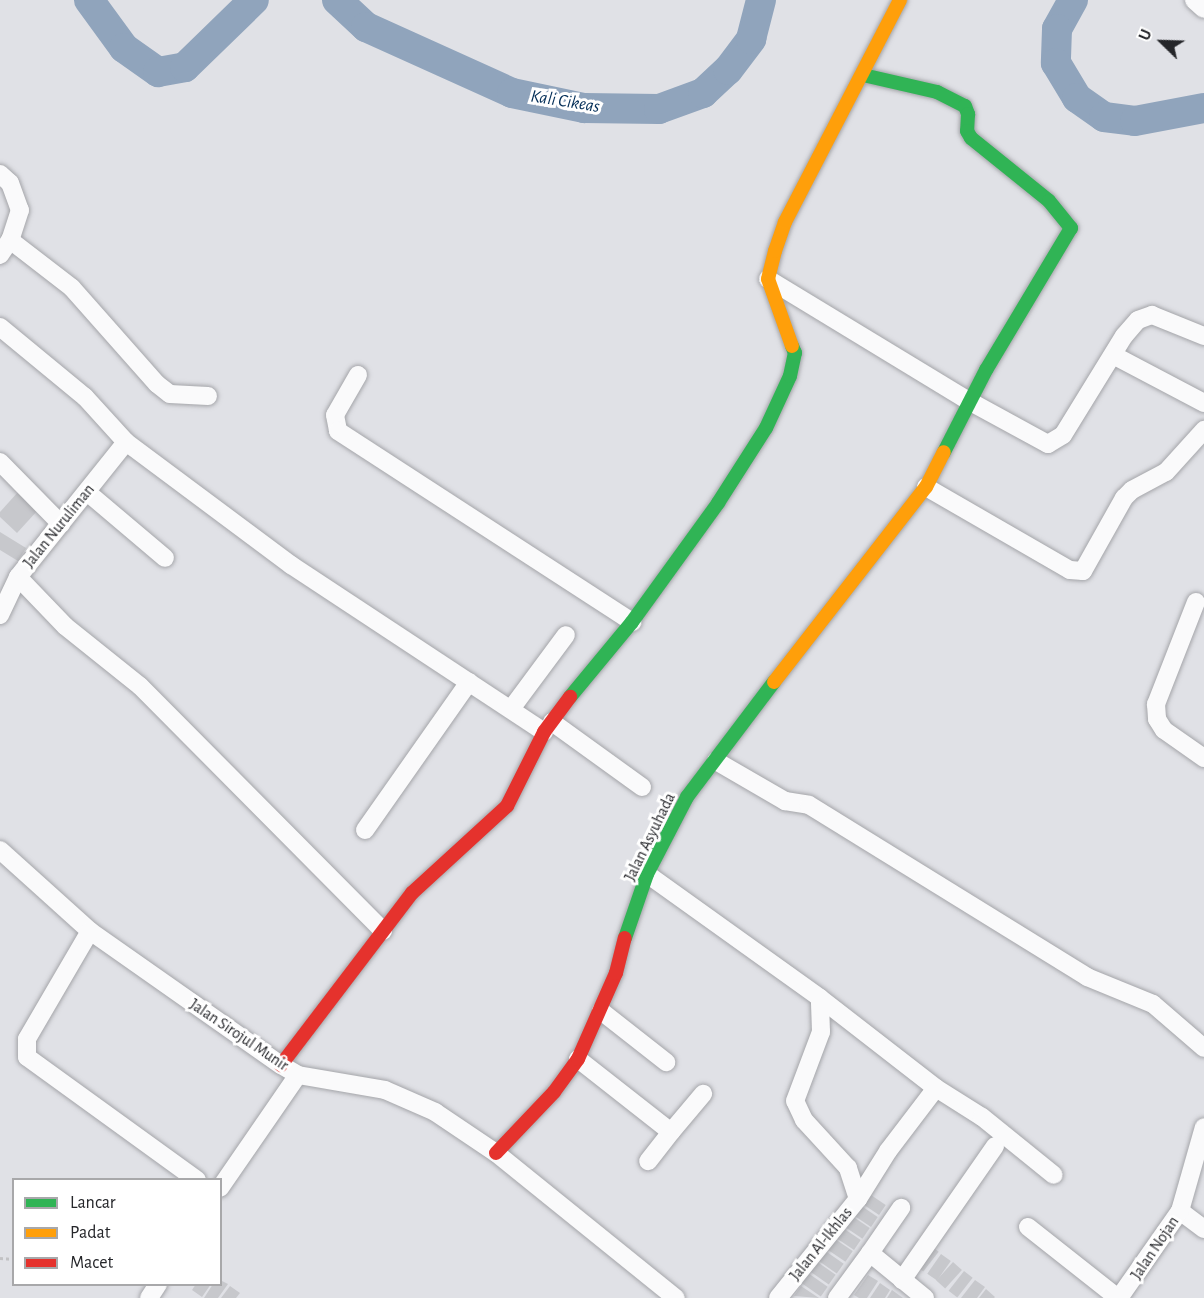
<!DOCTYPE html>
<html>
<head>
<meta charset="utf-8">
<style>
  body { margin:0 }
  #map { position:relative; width:1204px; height:1298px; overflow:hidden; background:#e0e1e6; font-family:"Alegreya Sans",sans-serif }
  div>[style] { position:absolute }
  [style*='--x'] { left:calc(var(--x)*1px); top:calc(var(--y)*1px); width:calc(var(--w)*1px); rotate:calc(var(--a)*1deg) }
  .river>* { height:30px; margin:-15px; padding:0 15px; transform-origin:15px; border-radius:15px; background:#90a4bc }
  .building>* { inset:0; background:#c7c8cc; transform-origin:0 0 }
  .path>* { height:3px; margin-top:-1.5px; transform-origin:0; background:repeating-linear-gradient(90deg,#c2c2c4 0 3px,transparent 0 6px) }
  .roads { filter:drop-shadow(0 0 2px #a4a5a9) drop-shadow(0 0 2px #a4a5a9) }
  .street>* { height:18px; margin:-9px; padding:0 9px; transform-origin:9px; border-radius:9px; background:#fafafb }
  .fast>* { height:14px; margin:-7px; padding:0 7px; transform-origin:7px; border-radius:7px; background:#30b455 }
  .slow>* { height:14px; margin:-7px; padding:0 7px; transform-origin:7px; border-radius:7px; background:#ff9f0a }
  .jam>* { height:14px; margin:-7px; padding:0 7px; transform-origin:7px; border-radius:7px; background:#e5322d }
  span { translate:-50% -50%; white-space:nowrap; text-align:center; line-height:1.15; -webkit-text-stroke:6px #fff; paint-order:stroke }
  .street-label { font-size:16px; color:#25262a }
  .water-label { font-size:18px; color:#022d57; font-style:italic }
  .legend { position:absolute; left:12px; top:1178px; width:210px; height:108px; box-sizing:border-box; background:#fff; border:2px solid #a8a8aa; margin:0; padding:8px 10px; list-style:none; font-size:18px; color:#25262a }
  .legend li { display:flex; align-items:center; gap:12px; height:30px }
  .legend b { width:30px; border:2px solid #a8a8aa }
  .north { position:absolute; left:1132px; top:12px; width:60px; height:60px; -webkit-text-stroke:4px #fff; paint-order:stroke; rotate:293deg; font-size:16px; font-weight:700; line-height:24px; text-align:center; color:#25262a }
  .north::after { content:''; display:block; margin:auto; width:21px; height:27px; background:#25262a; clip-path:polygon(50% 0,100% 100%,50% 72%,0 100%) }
</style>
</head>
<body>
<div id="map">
  <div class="river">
    <i style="--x:89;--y:0;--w:59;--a:53.9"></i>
    <i style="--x:124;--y:48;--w:42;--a:35.2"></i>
    <i style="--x:158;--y:72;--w:27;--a:-10"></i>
    <i style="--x:185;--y:67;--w:96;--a:-44.2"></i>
    <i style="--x:337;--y:0;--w:40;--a:43"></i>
    <i style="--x:366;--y:27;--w:160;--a:24.3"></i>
    <i style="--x:512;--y:93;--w:74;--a:11.8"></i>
    <i style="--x:584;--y:108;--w:75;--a:0.8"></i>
    <i style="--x:659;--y:109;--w:47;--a:-20"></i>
    <i style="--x:703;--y:93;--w:34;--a:-43"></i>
    <i style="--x:728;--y:70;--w:39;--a:-53"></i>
    <i style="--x:751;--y:39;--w:40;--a:-75.6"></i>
    <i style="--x:1073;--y:0;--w:33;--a:119"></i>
    <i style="--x:1057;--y:29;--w:34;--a:92"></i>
    <i style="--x:1056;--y:63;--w:41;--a:59"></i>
    <i style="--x:1077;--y:98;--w:33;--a:35"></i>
    <i style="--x:1104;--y:117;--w:31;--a:7"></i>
    <i style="--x:1135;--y:121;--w:70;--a:-10.7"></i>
  </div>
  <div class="building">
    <i style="clip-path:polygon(18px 492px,38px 510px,17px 533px,0 517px,0 512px)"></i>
    <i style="clip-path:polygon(0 532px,26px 548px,18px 561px,0 550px)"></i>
    <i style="left:865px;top:1191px;width:25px;height:12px;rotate:34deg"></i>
    <i style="left:857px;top:1203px;width:25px;height:12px;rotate:34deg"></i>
    <i style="left:849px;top:1214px;width:25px;height:13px;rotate:34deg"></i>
    <i style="left:840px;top:1226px;width:25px;height:12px;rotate:34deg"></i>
    <i style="left:832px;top:1237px;width:25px;height:13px;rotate:34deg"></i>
    <i style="left:930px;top:1245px;width:11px;height:25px;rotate:38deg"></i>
    <i style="left:824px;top:1250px;width:24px;height:12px;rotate:35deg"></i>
    <i style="left:941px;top:1254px;width:12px;height:24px;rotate:35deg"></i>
    <i style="left:816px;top:1261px;width:24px;height:12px;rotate:35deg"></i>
    <i style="left:953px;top:1262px;width:12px;height:25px;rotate:42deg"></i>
    <i style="left:964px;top:1271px;width:11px;height:25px;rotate:38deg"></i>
    <i style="left:808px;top:1273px;width:24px;height:12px;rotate:35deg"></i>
    <i style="clip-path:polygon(868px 1275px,878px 1281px,867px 1298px,859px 1298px,854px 1295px)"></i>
    <i style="clip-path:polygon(220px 1280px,228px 1284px,218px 1298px,204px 1298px,213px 1284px,220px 1284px)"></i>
    <i style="clip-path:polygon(975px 1280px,985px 1287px,977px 1298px,961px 1298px)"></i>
    <i style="clip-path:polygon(880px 1283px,890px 1290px,885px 1298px,870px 1298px)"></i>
    <i style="clip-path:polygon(196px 1284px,211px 1284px,202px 1297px,192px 1290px)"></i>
    <i style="clip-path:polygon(230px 1286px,240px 1293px,236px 1298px,221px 1298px)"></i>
    <i style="clip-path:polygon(801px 1286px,819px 1298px,794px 1296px)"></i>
    <i style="clip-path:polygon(986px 1289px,995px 1297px,994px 1298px,979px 1298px)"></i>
    <i style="clip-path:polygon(892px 1290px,903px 1298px,887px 1298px)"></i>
  </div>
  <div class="path">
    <i style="--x:0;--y:1258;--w:14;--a:4"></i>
  </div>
  <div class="roads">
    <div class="street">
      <i style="--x:1194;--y:0;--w:13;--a:42"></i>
      <i style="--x:0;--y:174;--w:13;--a:42"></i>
      <i style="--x:10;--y:183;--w:29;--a:70"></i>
      <i style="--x:20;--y:210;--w:32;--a:108"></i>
      <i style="--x:10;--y:240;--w:18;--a:124"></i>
      <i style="--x:10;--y:240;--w:78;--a:37.7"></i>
      <i style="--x:72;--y:288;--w:128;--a:48.5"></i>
      <i style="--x:157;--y:384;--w:16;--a:38"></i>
      <i style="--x:170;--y:394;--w:38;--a:3"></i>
      <i style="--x:768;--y:279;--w:235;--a:31.3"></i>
      <i style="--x:969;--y:401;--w:90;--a:28.6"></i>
      <i style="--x:1048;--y:444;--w:17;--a:-31"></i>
      <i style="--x:1063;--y:435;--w:116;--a:-58.4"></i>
      <i style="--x:1124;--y:336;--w:21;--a:-49"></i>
      <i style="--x:1138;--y:320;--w:15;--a:-20"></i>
      <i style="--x:1152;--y:315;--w:56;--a:22"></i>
      <i style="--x:0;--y:327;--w:110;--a:39.5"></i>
      <i style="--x:85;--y:397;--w:61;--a:47.7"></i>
      <i style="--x:126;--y:442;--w:206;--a:36.7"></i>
      <i style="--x:291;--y:565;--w:303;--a:33.4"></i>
      <i style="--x:1113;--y:355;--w:103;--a:27.8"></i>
      <i style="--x:358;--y:375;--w:46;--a:119.9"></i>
      <i style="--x:335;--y:415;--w:16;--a:79"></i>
      <i style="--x:338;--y:431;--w:351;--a:33"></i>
      <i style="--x:0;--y:462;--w:87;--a:45.5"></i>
      <i style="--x:926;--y:487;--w:166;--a:30"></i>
      <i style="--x:1070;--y:570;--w:13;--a:4"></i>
      <i style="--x:1083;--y:571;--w:84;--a:-60.7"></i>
      <i style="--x:1124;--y:498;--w:11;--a:-45"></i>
      <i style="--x:1132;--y:490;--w:38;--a:-28"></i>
      <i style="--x:1166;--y:472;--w:57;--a:-47.9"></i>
      <i style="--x:87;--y:492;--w:102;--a:40.2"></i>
      <i style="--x:18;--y:577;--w:68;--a:46.2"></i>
      <i style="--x:65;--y:626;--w:96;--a:38.7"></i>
      <i style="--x:140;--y:686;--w:345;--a:45.2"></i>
      <i style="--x:1196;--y:602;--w:110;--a:111.4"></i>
      <i style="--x:1156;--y:704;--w:15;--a:86"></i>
      <i style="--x:1157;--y:719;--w:13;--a:58"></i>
      <i style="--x:1164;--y:730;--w:49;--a:35"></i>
      <i style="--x:0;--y:615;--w:42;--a:-64.7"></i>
      <i style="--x:18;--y:577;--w:173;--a:-51.3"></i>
      <i style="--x:511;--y:709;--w:92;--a:-53.4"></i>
      <i style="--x:552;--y:722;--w:111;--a:35.8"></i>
      <i style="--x:716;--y:761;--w:80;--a:30.1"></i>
      <i style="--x:785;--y:801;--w:24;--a:9"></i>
      <i style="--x:809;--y:805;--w:327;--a:31.7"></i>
      <i style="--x:1087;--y:977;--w:71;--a:22.2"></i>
      <i style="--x:1153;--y:1004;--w:67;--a:40.8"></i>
      <i style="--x:365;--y:830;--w:181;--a:-54.9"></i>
      <i style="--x:0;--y:850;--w:121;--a:42"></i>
      <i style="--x:90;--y:931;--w:233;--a:35.1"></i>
      <i style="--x:281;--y:1065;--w:20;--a:30"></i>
      <i style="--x:298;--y:1075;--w:88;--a:9.8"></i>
      <i style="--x:385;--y:1090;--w:55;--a:23.7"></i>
      <i style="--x:435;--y:1112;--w:73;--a:33.9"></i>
      <i style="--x:496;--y:1153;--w:231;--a:38.9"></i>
      <i style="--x:647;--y:874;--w:213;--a:35.6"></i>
      <i style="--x:820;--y:998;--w:147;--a:37.8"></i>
      <i style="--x:936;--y:1088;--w:54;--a:32.2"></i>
      <i style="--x:982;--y:1117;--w:92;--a:38.9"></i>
      <i style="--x:90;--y:931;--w:125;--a:120.3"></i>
      <i style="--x:27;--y:1039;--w:18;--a:90"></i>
      <i style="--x:27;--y:1057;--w:210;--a:35.9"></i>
      <i style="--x:601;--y:1011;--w:83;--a:38.1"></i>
      <i style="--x:578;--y:1059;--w:118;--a:38.1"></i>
      <i style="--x:671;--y:1132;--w:37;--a:128"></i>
      <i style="--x:671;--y:1132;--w:50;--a:-49.9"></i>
      <i style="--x:220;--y:1188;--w:137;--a:-55.4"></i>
      <i style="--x:858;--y:1199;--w:57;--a:-58"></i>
      <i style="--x:888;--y:1151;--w:79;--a:-52.7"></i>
      <i style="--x:1180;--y:1211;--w:30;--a:37"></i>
      <i style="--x:1028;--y:1227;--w:115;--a:38.3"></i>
      <i style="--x:870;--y:1253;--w:55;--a:-55.4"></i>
      <i style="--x:902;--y:1280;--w:163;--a:-55.2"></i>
      <i style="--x:149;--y:1298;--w:17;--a:-57"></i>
      <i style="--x:778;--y:1298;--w:127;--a:-51.1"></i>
      <i style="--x:858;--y:1199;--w:33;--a:-108"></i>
      <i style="--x:848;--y:1168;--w:65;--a:-132.5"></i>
      <i style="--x:804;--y:1120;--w:21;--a:-115"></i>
      <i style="--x:795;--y:1101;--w:74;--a:-69.4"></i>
      <i style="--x:821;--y:1032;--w:34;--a:-92"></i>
      <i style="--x:837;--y:1298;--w:56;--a:-53.7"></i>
      <i style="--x:870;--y:1253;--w:71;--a:39.3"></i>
      <i style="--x:1119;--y:1298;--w:106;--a:-55"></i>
      <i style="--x:1180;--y:1211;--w:87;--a:-74.1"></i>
    </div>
    <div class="fast">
      <i style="--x:863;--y:75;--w:76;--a:12.9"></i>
      <i style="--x:937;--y:92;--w:31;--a:27"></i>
      <i style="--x:965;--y:106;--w:9;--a:69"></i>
      <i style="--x:968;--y:114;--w:17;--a:93"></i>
      <i style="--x:967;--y:131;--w:8;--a:60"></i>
      <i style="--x:971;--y:138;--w:100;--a:38.9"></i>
      <i style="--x:1049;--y:201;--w:35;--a:51"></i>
      <i style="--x:1071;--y:228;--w:165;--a:120.9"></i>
      <i style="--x:986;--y:370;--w:92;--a:117.1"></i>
      <i style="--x:570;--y:697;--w:97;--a:-50.4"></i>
      <i style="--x:632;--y:622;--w:147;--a:-54.1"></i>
      <i style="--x:718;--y:503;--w:89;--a:-57.4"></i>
      <i style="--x:766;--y:428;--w:57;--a:-65.2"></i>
      <i style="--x:790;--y:376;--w:24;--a:-78"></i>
      <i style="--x:795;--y:353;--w:8;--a:-113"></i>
      <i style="--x:625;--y:938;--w:68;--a:-71"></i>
      <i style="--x:647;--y:874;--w:87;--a:-62.5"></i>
      <i style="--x:687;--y:797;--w:144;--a:-52.9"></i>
    </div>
    <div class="slow">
      <i style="--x:792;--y:346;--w:71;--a:-109.7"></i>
      <i style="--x:768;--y:279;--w:29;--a:-76"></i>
      <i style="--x:775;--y:251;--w:31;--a:-71"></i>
      <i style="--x:785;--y:222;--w:250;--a:-62.6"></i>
      <i style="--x:774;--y:682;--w:247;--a:-52.1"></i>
      <i style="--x:926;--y:487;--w:39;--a:-63"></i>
    </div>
    <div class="jam">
      <i style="--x:281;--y:1065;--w:216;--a:-52.7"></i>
      <i style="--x:412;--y:893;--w:129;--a:-42.5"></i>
      <i style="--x:507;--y:806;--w:83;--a:-63.4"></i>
      <i style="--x:544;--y:732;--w:44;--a:-53.4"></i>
      <i style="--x:496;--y:1153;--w:84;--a:-46.4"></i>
      <i style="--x:554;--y:1092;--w:41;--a:-54"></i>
      <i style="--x:578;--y:1059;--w:94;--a:-66.2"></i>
      <i style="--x:616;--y:973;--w:36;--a:-76"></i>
    </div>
  </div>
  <div class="street-label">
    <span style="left:59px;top:526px;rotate:-51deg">Jalan Nuruliman</span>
    <span style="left:650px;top:837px;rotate:-64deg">Jalan Asyuhada</span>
    <span style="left:239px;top:1035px;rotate:34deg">Jalan Sirojul Munir</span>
    <span style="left:821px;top:1244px;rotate:-51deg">Jalan Al-Ikhlas</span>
    <span style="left:1155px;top:1248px;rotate:-56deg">Jalan Nojan</span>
  </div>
  <div class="water-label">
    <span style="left:565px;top:102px;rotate:9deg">Kali Cikeas</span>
  </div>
  <ul class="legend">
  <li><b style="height:8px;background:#30b455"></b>Lancar</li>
  <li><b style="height:8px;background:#ff9f0a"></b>Padat</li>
  <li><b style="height:8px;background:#e5322d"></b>Macet</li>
  </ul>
  <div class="north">U</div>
</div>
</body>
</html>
